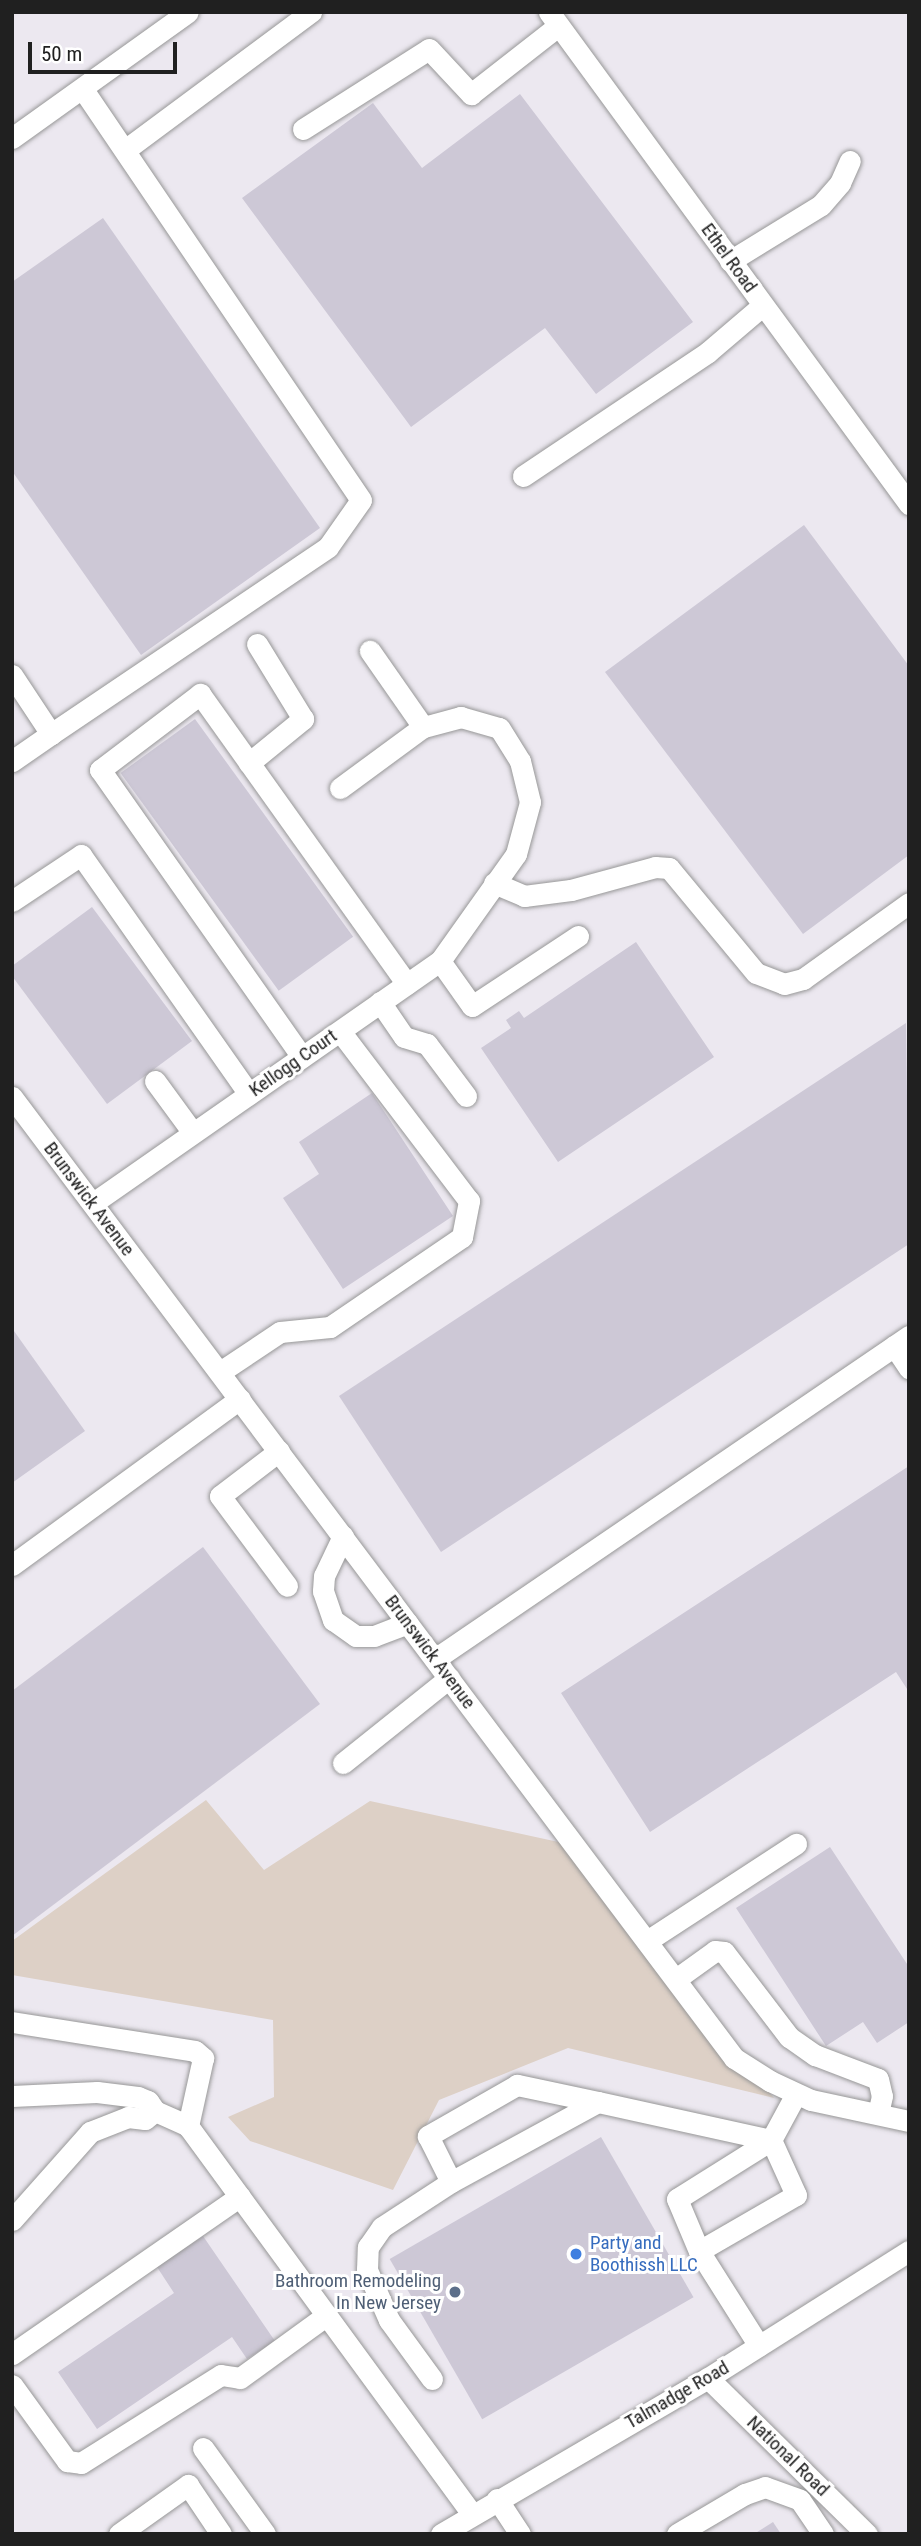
<!DOCTYPE html>
<html>
<head>
<meta charset="utf-8">
<style>
  body { margin:0 }
  #map { position:relative; width:921px; height:2546px; overflow:hidden; background:#ece8f0; font-family:"Roboto Condensed",sans-serif }
  div>[style] { position:absolute }
  [style*='--x'] { left:calc(var(--x)*1px); top:calc(var(--y)*1px); width:calc(var(--w)*1px); rotate:calc(var(--a)*1deg) }
  .wetland>* { inset:0; background:#ddd0c6 }
  .building>* { inset:0; background:#cdc8d6; transform-origin:0 0 }
  .roads { filter:drop-shadow(0 0 2px #979797) drop-shadow(0 0 2px #979797) }
  .minor>* { height:21px; margin:-10.5px; padding:0 10.5px; transform-origin:10.5px; border-radius:10.5px; background:#fff }
  .dots>* { width:19px; height:19px; translate:-50% -50%; box-sizing:border-box; border:4px solid #fff; border-radius:50% }
  span { translate:-50% -50%; white-space:nowrap; text-align:center; line-height:1.15; -webkit-text-stroke:6px #fff; paint-order:stroke }
  .street-label { font-size:19px; color:#202020 }
  .shop-label { font-size:19px; color:#366cbe }
  .left { translate:0 -50%; text-align:left }
  .service-label { font-size:19px; color:#4e5e75 }
  .right { translate:-100% -50%; text-align:right }
  .frame { position:absolute; inset:0; border:14px solid #202020; pointer-events:none }
  .scale { position:absolute; left:28px; top:42px; width:149px; height:32px; box-sizing:border-box; border:4px solid #202020; border-top:0; padding-left:9px; font-size:21px; line-height:24px; white-space:nowrap; color:#202020; -webkit-text-stroke:5px #fff; paint-order:stroke }
</style>
</head>
<body>
<div id="map">
  <div class="wetland">
    <i style="clip-path:polygon(206px 1800px,264px 1870px,370px 1801px,563px 1843px,774px 2098px,568px 2048px,439px 2100px,393px 2190px,250px 2141px,228px 2117px,274px 2097px,273px 2020px,12px 1975px,12px 1941px)"></i>
  </div>
  <div class="building">
    <i style="clip-path:polygon(520px 94px,693px 322px,596px 394px,545px 328px,411px 427px,242px 198px,373px 103px,422px 168px)"></i>
    <i style="clip-path:polygon(103px 218px,320px 528px,141px 655px,12px 471px,12px 282px)"></i>
    <i style="clip-path:polygon(804px 525px,909px 666px,909px 855px,803px 934px,605px 672px)"></i>
    <i style="left:195px;top:719px;width:269px;height:92px;rotate:54deg"></i>
    <i style="clip-path:polygon(92px 907px,192px 1041px,107px 1104px,12px 976px,12px 966px)"></i>
    <i style="clip-path:polygon(636px 942px,714px 1057px,558px 1162px,481px 1048px,511px 1028px,506px 1020px,519px 1011px,524px 1018px)"></i>
    <i style="clip-path:polygon(906px 1023px,909px 1244px,441px 1552px,339px 1396px)"></i>
    <i style="clip-path:polygon(372px 1093px,453px 1216px,343px 1289px,283px 1198px,319px 1174px,299px 1142px)"></i>
    <i style="clip-path:polygon(14px 1331px,85px 1431px,12px 1483px,12px 1333px)"></i>
    <i style="clip-path:polygon(909px 1466px,909px 1692px,896px 1672px,650px 1832px,561px 1693px)"></i>
    <i style="clip-path:polygon(203px 1547px,320px 1704px,12px 1936px,12px 1691px)"></i>
    <i style="clip-path:polygon(830px 1847px,909px 1967px,909px 2022px,877px 2043px,863px 2022px,826px 2046px,736px 1908px)"></i>
    <i style="left:601px;top:2137px;width:185px;height:244px;rotate:60deg"></i>
    <i style="clip-path:polygon(203px 2236px,275px 2341px,247px 2359px,232px 2337px,97px 2429px,58px 2372px,174px 2293px,157px 2267px)"></i>
    <i style="clip-path:polygon(773px 2522px,781px 2534px,754px 2534px)"></i>
  </div>
  <div class="roads">
    <div class="minor">
      <i style="--x:549;--y:12;--w:610;--a:53.81"></i>
      <i style="--x:303;--y:129;--w:149;--a:-32.4"></i>
      <i style="--x:429;--y:49;--w:62;--a:47"></i>
      <i style="--x:471;--y:94;--w:110;--a:-38"></i>
      <i style="--x:12;--y:138;--w:216;--a:-35.6"></i>
      <i style="--x:125;--y:150;--w:232;--a:-36.6"></i>
      <i style="--x:730;--y:261;--w:107;--a:-31.6"></i>
      <i style="--x:821;--y:205;--w:29;--a:-49"></i>
      <i style="--x:840;--y:183;--w:24;--a:-66"></i>
      <i style="--x:523;--y:476;--w:223;--a:-33.8"></i>
      <i style="--x:708;--y:352;--w:72;--a:-40.5"></i>
      <i style="--x:12;--y:675;--w:71;--a:56.5"></i>
      <i style="--x:51;--y:734;--w:334;--a:-34"></i>
      <i style="--x:328;--y:547;--w:57;--a:-54.9"></i>
      <i style="--x:361;--y:500;--w:496;--a:-124.1"></i>
      <i style="--x:12;--y:761;--w:47;--a:-34.7"></i>
      <i style="--x:249;--y:763;--w:70;--a:-39.2"></i>
      <i style="--x:303;--y:719;--w:88;--a:-121.5"></i>
      <i style="--x:340;--y:788;--w:103;--a:-36.3"></i>
      <i style="--x:494;--y:883;--w:33;--a:23"></i>
      <i style="--x:524;--y:896;--w:47;--a:-7.3"></i>
      <i style="--x:571;--y:890;--w:87;--a:-15.3"></i>
      <i style="--x:655;--y:867;--w:14;--a:4"></i>
      <i style="--x:669;--y:868;--w:136;--a:50.4"></i>
      <i style="--x:756;--y:973;--w:30;--a:21"></i>
      <i style="--x:784;--y:984;--w:20;--a:-15"></i>
      <i style="--x:803;--y:979;--w:130;--a:-35.6"></i>
      <i style="--x:12;--y:901;--w:83;--a:-33.7"></i>
      <i style="--x:81;--y:855;--w:292;--a:54.9"></i>
      <i style="--x:440;--y:961;--w:55;--a:54.6"></i>
      <i style="--x:472;--y:1006;--w:127;--a:-33.4"></i>
      <i style="--x:380;--y:1002;--w:42;--a:55.6"></i>
      <i style="--x:404;--y:1037;--w:24;--a:17"></i>
      <i style="--x:427;--y:1044;--w:65;--a:53.1"></i>
      <i style="--x:302;--y:1057;--w:351;--a:-125.1"></i>
      <i style="--x:100;--y:770;--w:126;--a:-37.2"></i>
      <i style="--x:200;--y:694;--w:356;--a:54.5"></i>
      <i style="--x:155;--y:1081;--w:64;--a:53.8"></i>
      <i style="--x:12;--y:1097;--w:1202;--a:53.08"></i>
      <i style="--x:734;--y:2058;--w:43;--a:32.6"></i>
      <i style="--x:770;--y:2081;--w:45;--a:24.9"></i>
      <i style="--x:811;--y:2100;--w:100;--a:12.1"></i>
      <i style="--x:93;--y:1203;--w:423;--a:-34.9"></i>
      <i style="--x:440;--y:961;--w:131;--a:-54.6"></i>
      <i style="--x:516;--y:854;--w:54;--a:-74.9"></i>
      <i style="--x:530;--y:802;--w:42;--a:-103.7"></i>
      <i style="--x:520;--y:761;--w:39;--a:-122"></i>
      <i style="--x:499;--y:728;--w:40;--a:-164"></i>
      <i style="--x:461;--y:717;--w:39;--a:165"></i>
      <i style="--x:423;--y:727;--w:93;--a:-124.9"></i>
      <i style="--x:894;--y:1346;--w:27;--a:56"></i>
      <i style="--x:220;--y:1372;--w:72;--a:-33.7"></i>
      <i style="--x:280;--y:1332;--w:50;--a:-5.7"></i>
      <i style="--x:330;--y:1327;--w:160;--a:-34.3"></i>
      <i style="--x:462;--y:1237;--w:37;--a:-79"></i>
      <i style="--x:469;--y:1201;--w:213;--a:-127.2"></i>
      <i style="--x:279;--y:1451;--w:74;--a:142.7"></i>
      <i style="--x:220;--y:1496;--w:112;--a:53.3"></i>
      <i style="--x:343;--y:1536;--w:44;--a:115.4"></i>
      <i style="--x:324;--y:1576;--w:15;--a:94"></i>
      <i style="--x:323;--y:1591;--w:31;--a:71"></i>
      <i style="--x:333;--y:1620;--w:28;--a:35"></i>
      <i style="--x:356;--y:1636;--w:18;--a:0"></i>
      <i style="--x:374;--y:1636;--w:36;--a:-21"></i>
      <i style="--x:12;--y:1565;--w:282;--a:-36.1"></i>
      <i style="--x:435;--y:1659;--w:574;--a:-34.27"></i>
      <i style="--x:343;--y:1763;--w:136;--a:-38.7"></i>
      <i style="--x:647;--y:1941;--w:178;--a:-33.1"></i>
      <i style="--x:676;--y:1979;--w:48;--a:-35.7"></i>
      <i style="--x:715;--y:1951;--w:9;--a:6"></i>
      <i style="--x:724;--y:1952;--w:107;--a:52.6"></i>
      <i style="--x:789;--y:2037;--w:32;--a:35"></i>
      <i style="--x:815;--y:2055;--w:67;--a:20.9"></i>
      <i style="--x:878;--y:2079;--w:17;--a:77"></i>
      <i style="--x:882;--y:2096;--w:18;--a:103"></i>
      <i style="--x:12;--y:2022;--w:185;--a:9"></i>
      <i style="--x:195;--y:2051;--w:11;--a:41"></i>
      <i style="--x:203;--y:2058;--w:70;--a:102.4"></i>
      <i style="--x:188;--y:2126;--w:481;--a:53.8"></i>
      <i style="--x:12;--y:2096;--w:85;--a:-2.7"></i>
      <i style="--x:97;--y:2092;--w:41;--a:7"></i>
      <i style="--x:138;--y:2097;--w:11;--a:22"></i>
      <i style="--x:148;--y:2101;--w:12;--a:55"></i>
      <i style="--x:155;--y:2111;--w:36;--a:24"></i>
      <i style="--x:598;--y:2102;--w:83;--a:-168.1"></i>
      <i style="--x:517;--y:2085;--w:103;--a:150.2"></i>
      <i style="--x:428;--y:2136;--w:51;--a:63.4"></i>
      <i style="--x:451;--y:2182;--w:167;--a:-28.6"></i>
      <i style="--x:598;--y:2102;--w:177;--a:12.4"></i>
      <i style="--x:771;--y:2140;--w:111;--a:147.9"></i>
      <i style="--x:677;--y:2199;--w:56;--a:67.1"></i>
      <i style="--x:699;--y:2251;--w:112;--a:-30"></i>
      <i style="--x:796;--y:2195;--w:60;--a:-114.4"></i>
      <i style="--x:771;--y:2140;--w:52;--a:-61.5"></i>
      <i style="--x:12;--y:2220;--w:118;--a:-48.4"></i>
      <i style="--x:90;--y:2132;--w:41;--a:-21.5"></i>
      <i style="--x:128;--y:2117;--w:17;--a:7"></i>
      <i style="--x:145;--y:2119;--w:13;--a:-39"></i>
      <i style="--x:699;--y:2251;--w:112;--a:57.7"></i>
      <i style="--x:12;--y:2354;--w:277;--a:-34.7"></i>
      <i style="--x:708;--y:2378;--w:223;--a:44.5"></i>
      <i style="--x:432;--y:2379;--w:73;--a:-126.1"></i>
      <i style="--x:389;--y:2320;--w:55;--a:-113.7"></i>
      <i style="--x:367;--y:2270;--w:23;--a:-88"></i>
      <i style="--x:368;--y:2247;--w:24;--a:-55"></i>
      <i style="--x:382;--y:2227;--w:82;--a:-33.1"></i>
      <i style="--x:12;--y:2385;--w:94;--a:54.1"></i>
      <i style="--x:67;--y:2461;--w:14;--a:8"></i>
      <i style="--x:81;--y:2463;--w:165;--a:-32.2"></i>
      <i style="--x:221;--y:2375;--w:19;--a:9"></i>
      <i style="--x:240;--y:2378;--w:107;--a:-35.9"></i>
      <i style="--x:203;--y:2448;--w:106;--a:54.2"></i>
      <i style="--x:497;--y:2499;--w:42;--a:56.7"></i>
      <i style="--x:119;--y:2534;--w:85;--a:-35.4"></i>
      <i style="--x:188;--y:2485;--w:59;--a:56"></i>
      <i style="--x:441;--y:2534;--w:309;--a:-30.3"></i>
      <i style="--x:708;--y:2378;--w:238;--a:-32.3"></i>
      <i style="--x:677;--y:2534;--w:79;--a:-30.5"></i>
      <i style="--x:745;--y:2494;--w:21;--a:-19"></i>
      <i style="--x:765;--y:2487;--w:37;--a:20"></i>
      <i style="--x:800;--y:2500;--w:41;--a:55.9"></i>
    </div>
  </div>
  <div class="dots">
    <i style="left:576px;top:2254px;background:#3f7fe0"></i>
    <i style="left:455px;top:2292px;background:#5c6f8a"></i>
  </div>
  <div class="street-label">
    <span style="left:729px;top:258px;rotate:54deg">Ethel Road</span>
    <span style="left:293px;top:1063px;rotate:-35deg">Kellogg Court</span>
    <span style="left:89px;top:1199px;rotate:53deg">Brunswick Avenue</span>
    <span style="left:430px;top:1652px;rotate:53deg">Brunswick Avenue</span>
    <span style="left:677px;top:2395px;rotate:-30deg">Talmadge Road</span>
    <span style="left:788px;top:2456px;rotate:44deg">National Road</span>
  </div>
  <div class="shop-label">
    <span class="left" style="left:590px;top:2254px">Party and<br>Boothissh LLC</span>
  </div>
  <div class="service-label">
    <span class="right" style="left:441px;top:2292px">Bathroom Remodeling<br>In New Jersey</span>
  </div>
  <div class="frame"></div>
  <div class="scale">50 m</div>
</div>
</body>
</html>
